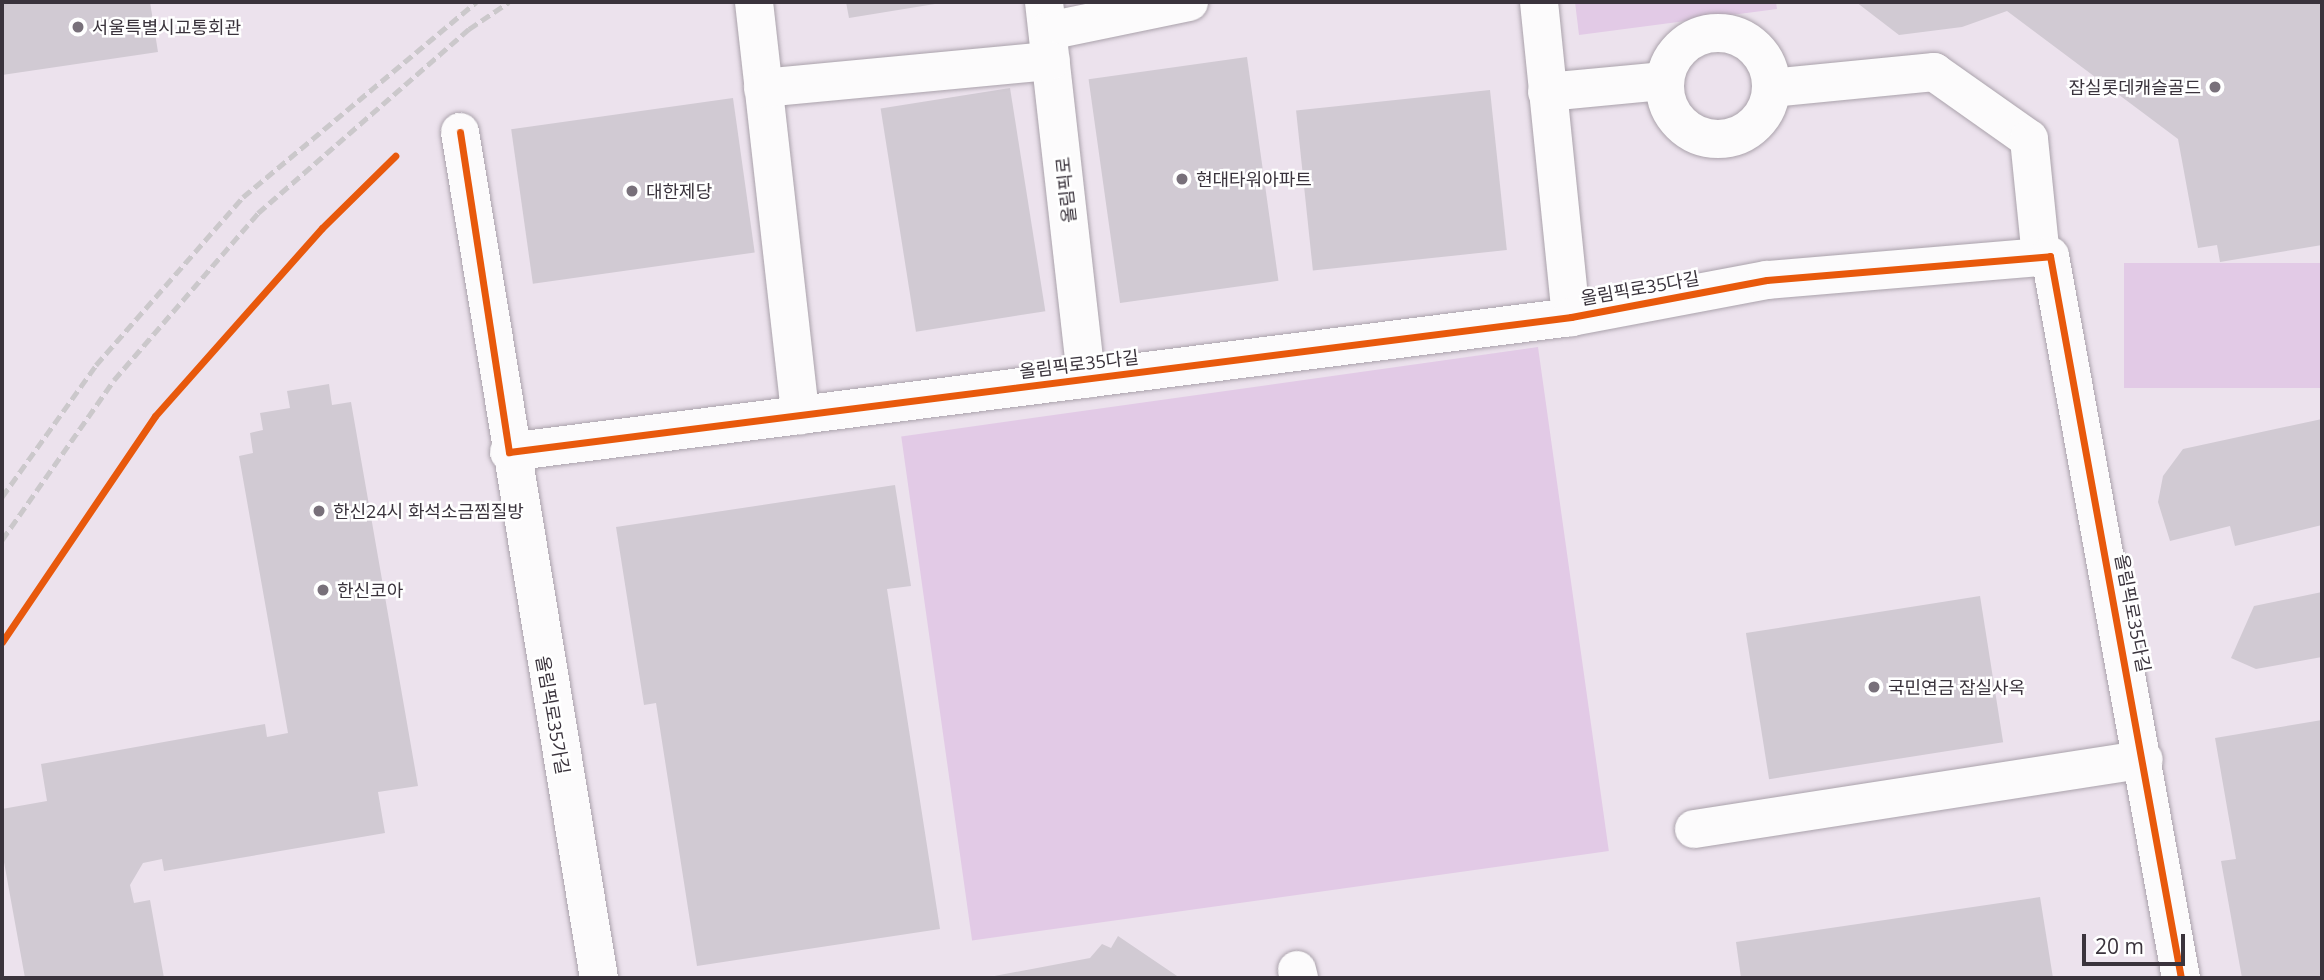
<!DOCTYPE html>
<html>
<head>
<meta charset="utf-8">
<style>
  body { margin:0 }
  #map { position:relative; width:2324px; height:980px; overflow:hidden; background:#ece2ed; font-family:"Open Sans","Noto Sans KR",sans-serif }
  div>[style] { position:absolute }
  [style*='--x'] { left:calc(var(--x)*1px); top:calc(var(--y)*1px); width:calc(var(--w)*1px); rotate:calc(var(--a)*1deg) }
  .green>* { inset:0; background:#e2cae6; transform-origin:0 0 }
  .building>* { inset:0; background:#d1cad3; transform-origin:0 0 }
  .roads { filter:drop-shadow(0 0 2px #aaa2ab) drop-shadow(0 0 2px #aaa2ab) }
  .minor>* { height:38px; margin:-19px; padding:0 19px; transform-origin:19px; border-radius:19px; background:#fcfbfc }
  .minor>.ring { margin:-19px; padding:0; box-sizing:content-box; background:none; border:38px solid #fcfbfc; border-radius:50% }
  .rail>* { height:5px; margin-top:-2.5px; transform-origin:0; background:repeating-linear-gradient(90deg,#cbc8cb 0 10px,transparent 0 15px) }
  .cycleway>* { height:7px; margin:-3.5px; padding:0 3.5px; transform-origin:3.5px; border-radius:3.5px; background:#e8590c }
  .dots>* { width:19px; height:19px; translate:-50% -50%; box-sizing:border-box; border:4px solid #fff; border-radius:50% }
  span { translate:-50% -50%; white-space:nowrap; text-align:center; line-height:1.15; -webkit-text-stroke:5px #fff; paint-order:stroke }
  .poi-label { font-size:18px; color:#3a333c }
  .left { translate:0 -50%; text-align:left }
  .right { translate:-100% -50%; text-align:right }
  .street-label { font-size:18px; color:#3a333c }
  .frame { position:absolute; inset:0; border:4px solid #3a333c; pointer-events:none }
  .scale { position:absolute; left:2082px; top:934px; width:103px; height:32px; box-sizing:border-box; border:4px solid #3a333c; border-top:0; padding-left:9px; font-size:21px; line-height:24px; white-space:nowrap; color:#3a333c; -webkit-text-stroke:5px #fff; paint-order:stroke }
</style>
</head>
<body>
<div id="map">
  <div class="green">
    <i style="clip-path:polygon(1575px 2px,1776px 2px,1777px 9px,1579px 35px)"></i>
    <i style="left:2322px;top:263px;width:125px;height:198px;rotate:90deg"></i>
    <i style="left:1538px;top:347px;width:509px;height:643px;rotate:82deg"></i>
  </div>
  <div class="building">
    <i style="clip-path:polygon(2px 2px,150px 2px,158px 52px,2px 75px)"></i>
    <i style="clip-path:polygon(846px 2px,941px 2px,941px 3px,849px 18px)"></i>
    <i style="clip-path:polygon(1856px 2px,2322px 2px,2322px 245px,2220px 262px,2217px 245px,2198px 248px,2178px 139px,2007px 11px,1962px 27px,1899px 35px)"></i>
    <i style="left:1247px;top:57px;width:226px;height:160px;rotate:82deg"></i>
    <i style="left:1010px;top:88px;width:226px;height:131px;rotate:81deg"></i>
    <i style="left:1490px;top:90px;width:161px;height:195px;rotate:84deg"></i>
    <i style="left:733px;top:98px;width:156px;height:224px;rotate:82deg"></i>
    <i style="clip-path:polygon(329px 384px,332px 405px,351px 402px,418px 786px,378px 792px,385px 833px,164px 871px,162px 859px,143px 863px,130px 885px,134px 903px,150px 900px,164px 978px,25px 978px,2px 851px,2px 809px,47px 801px,41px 764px,265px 724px,267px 737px,288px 733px,239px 456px,253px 453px,250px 433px,263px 430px,260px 413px,290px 408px,287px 391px)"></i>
    <i style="clip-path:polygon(2322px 419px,2322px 525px,2235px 546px,2230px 526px,2170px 541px,2158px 502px,2163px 476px,2183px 449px)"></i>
    <i style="clip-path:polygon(895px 485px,911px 586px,887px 589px,940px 929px,697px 966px,656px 703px,644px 705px,616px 527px)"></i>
    <i style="clip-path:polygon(2322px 592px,2322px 657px,2256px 669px,2231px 658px,2254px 606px)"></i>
    <i style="left:1980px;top:596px;width:148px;height:237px;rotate:81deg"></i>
    <i style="clip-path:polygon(2322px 720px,2322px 978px,2242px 978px,2221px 861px,2236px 859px,2215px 738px)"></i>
    <i style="clip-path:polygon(2040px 897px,2053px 978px,1741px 978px,1736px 942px)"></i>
    <i style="clip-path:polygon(1118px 936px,1180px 978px,984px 978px,1090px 958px,1102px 944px,1111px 948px)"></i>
  </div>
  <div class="roads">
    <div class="minor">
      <i style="--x:754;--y:2;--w:416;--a:83.6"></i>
      <i style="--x:1044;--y:2;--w:379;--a:83.6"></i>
      <i style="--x:1539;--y:2;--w:317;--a:84.2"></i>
      <i style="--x:1048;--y:31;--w:144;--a:-11.6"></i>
      <i class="ring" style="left:1665px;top:33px;width:68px;height:68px"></i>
      <i style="--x:763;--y:88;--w:289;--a:-5.4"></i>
      <i style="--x:1771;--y:88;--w:164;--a:-5.6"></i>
      <i style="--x:1934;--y:72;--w:116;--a:35.2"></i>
      <i style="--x:2029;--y:139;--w:119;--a:84.2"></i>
      <i style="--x:1547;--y:92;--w:118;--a:-5.4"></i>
      <i style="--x:460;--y:132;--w:857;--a:80.67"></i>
      <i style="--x:509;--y:452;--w:1071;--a:-7.24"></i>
      <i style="--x:1571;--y:317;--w:199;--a:-10.7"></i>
      <i style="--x:1767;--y:280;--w:284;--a:-4.8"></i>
      <i style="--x:2050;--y:256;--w:734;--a:79.72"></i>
      <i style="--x:1694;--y:829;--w:455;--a:-8.8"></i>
      <i style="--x:1297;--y:970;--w:8;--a:76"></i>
    </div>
  </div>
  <div class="rail">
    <i style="--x:2;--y:497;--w:162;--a:-54.5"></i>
    <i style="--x:96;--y:365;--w:223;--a:-48.8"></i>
    <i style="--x:243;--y:197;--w:304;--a:-39.9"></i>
    <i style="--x:2;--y:540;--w:195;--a:-55"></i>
    <i style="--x:114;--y:380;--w:221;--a:-49.2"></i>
    <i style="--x:258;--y:213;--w:280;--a:-41.1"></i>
    <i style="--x:469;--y:29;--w:48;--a:-34"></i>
  </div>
  <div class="cycleway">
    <i style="--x:460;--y:132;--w:324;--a:81.3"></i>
    <i style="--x:509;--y:452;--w:1071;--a:-7.24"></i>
    <i style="--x:1571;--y:317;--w:199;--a:-10.7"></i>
    <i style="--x:1767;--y:280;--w:284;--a:-4.8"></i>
    <i style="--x:2050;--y:256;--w:734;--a:79.72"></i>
    <i style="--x:2;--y:642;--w:273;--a:-55.9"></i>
    <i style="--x:155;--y:416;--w:251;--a:-48.4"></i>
    <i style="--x:322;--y:228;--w:103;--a:-44.6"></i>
  </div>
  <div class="dots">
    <i style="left:78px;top:27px;background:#78707a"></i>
    <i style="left:2215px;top:87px;background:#78707a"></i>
    <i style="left:1182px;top:179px;background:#78707a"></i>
    <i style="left:632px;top:191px;background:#78707a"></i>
    <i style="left:319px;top:511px;background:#78707a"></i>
    <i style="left:323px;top:590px;background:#78707a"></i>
    <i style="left:1874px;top:687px;background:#78707a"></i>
  </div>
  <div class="poi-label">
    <span class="left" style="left:92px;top:27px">서울특별시교통회관</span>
    <span class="right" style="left:2201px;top:87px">잠실롯데캐슬골드</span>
    <span class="left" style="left:1196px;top:179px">현대타워아파트</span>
    <span class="left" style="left:646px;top:191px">대한제당</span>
    <span class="left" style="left:333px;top:511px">한신24시 화석소금찜질방</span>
    <span class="left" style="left:337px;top:590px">한신코아</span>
    <span class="left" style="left:1888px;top:687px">국민연금 잠실사옥</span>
  </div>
  <div class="street-label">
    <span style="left:1066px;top:190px;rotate:-96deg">올림픽로</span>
    <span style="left:1640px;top:288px;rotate:-10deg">올림픽로35다길</span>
    <span style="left:1079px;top:364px;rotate:-7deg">올림픽로35다길</span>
    <span style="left:2133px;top:613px;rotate:79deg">올림픽로35다길</span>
    <span style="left:553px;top:715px;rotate:80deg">올림픽로35가길</span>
  </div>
  <div class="frame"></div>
  <div class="scale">20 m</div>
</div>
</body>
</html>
